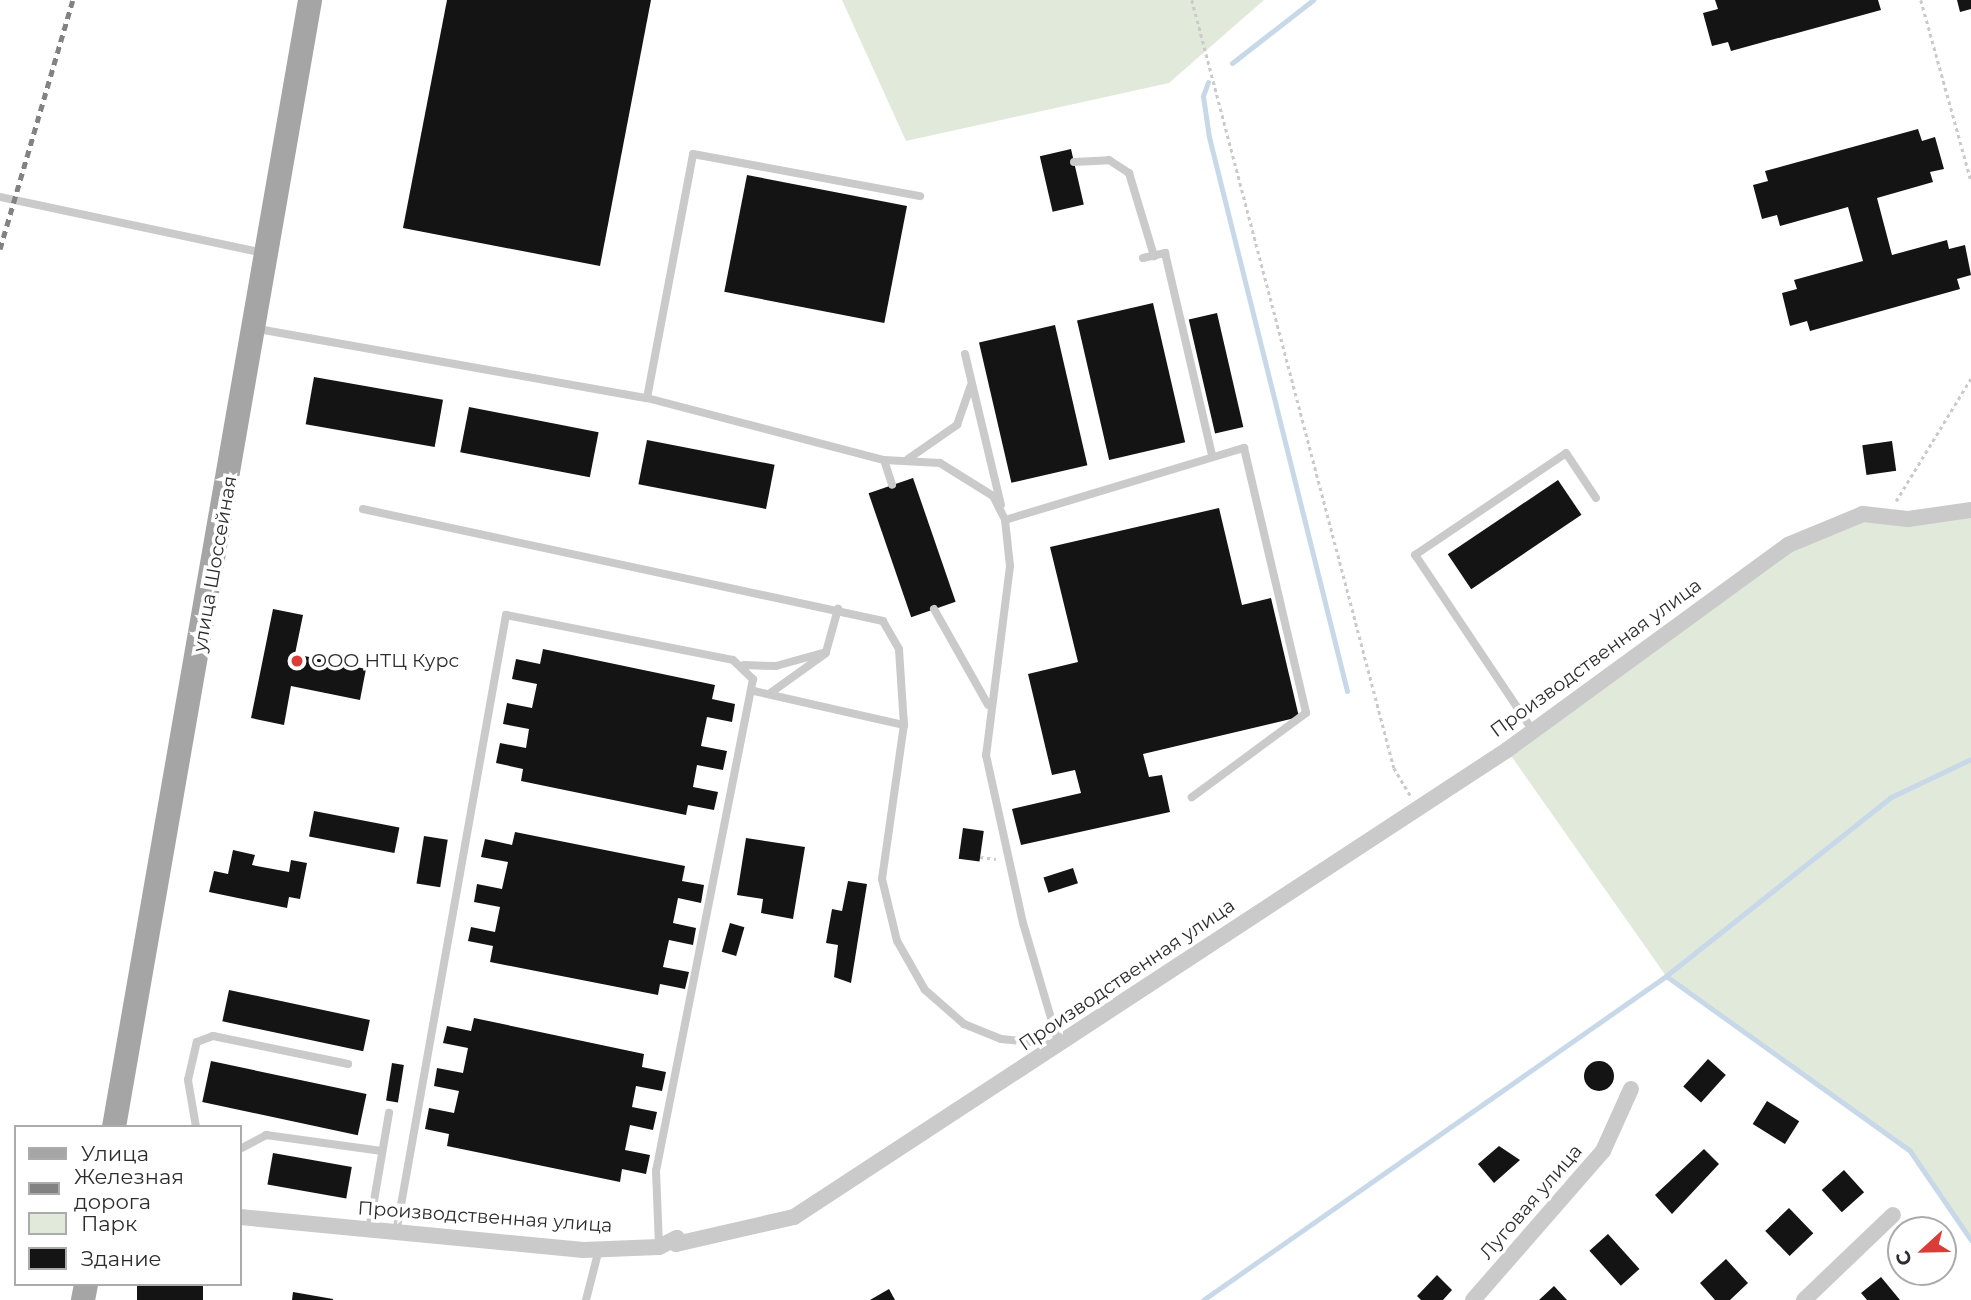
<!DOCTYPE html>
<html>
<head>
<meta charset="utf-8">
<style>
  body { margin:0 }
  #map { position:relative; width:1971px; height:1300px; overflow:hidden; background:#fff; font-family:Montserrat,sans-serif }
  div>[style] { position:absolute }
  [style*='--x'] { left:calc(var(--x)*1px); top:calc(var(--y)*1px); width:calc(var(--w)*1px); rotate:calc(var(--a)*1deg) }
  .green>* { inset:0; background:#e1e9db }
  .stream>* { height:5px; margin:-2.5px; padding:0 2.5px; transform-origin:2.5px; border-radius:2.5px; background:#c7d8e9 }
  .building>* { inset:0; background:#141414; transform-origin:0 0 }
  .round { border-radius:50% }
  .path>* { height:2.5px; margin-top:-1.25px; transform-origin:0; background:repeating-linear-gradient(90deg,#cacaca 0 3.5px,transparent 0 7px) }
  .lane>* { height:8px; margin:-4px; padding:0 4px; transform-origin:4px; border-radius:4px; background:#cacaca }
  .street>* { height:16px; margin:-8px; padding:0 8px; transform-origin:8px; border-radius:8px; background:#cacaca }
  .primary>* { height:24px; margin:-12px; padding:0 12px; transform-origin:12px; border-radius:12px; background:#a5a5a5 }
  .rail>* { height:5px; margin-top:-2.5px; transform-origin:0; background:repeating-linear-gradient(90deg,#828282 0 7px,transparent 0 12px) }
  .dots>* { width:19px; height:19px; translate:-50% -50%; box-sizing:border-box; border:4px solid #fff; border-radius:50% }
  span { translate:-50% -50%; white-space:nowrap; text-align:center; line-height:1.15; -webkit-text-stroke:7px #fff; paint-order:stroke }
  .street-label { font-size:19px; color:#2d2d2d }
  .poi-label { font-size:19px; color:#2d2d2d }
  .left { translate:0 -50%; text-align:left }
  .legend { position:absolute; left:14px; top:1125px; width:228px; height:161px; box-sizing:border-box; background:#fff; border:2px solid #ababab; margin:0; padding:9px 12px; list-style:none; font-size:21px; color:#2d2d2d }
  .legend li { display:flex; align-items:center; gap:14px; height:35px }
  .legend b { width:35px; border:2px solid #ababab }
  .north { position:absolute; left:1887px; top:1216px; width:70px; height:70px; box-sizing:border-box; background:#fff; border:2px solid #ababab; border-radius:50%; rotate:248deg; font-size:19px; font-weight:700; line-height:28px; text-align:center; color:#2d2d2d }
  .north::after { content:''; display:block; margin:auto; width:24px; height:32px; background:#db3c37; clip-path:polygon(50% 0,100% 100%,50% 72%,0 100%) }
</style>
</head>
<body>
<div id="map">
  <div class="green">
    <i style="clip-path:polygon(842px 0,1264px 0,1169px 83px,906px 141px)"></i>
    <i style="clip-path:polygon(1971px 510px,1971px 1240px,1910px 1151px,1666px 976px,1507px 750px,1830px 524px)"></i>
  </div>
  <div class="stream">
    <i style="--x:1232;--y:63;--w:103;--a:-37.9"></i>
    <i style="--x:1208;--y:82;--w:15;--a:110"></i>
    <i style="--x:1203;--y:96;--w:41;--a:81.7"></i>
    <i style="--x:1209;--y:137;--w:571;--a:76.01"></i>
    <i style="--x:1971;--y:759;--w:89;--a:154.6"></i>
    <i style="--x:1891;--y:797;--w:288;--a:141.5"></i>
    <i style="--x:1666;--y:976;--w:300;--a:35.6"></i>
    <i style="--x:1910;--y:1151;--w:108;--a:55.6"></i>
    <i style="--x:1203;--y:1300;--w:565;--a:-34.98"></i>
  </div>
  <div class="building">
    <i style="clip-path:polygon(447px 0,651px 0,600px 266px,403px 228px)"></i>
    <i style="clip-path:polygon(1715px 0,1878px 0,1881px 10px,1731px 51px,1728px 42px,1712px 46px,1703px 13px,1718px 9px)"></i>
    <i style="clip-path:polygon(1957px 0,1971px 0,1971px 9px,1960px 12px)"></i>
    <i style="clip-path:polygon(1918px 129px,1922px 141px,1935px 137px,1944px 169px,1930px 172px,1933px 182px,1877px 198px,1892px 255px,1947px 240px,1949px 249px,1965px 245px,1971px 275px,1957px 279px,1960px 289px,1810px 331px,1807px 321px,1790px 326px,1782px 293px,1797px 289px,1794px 280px,1863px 261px,1848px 207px,1780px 226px,1777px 215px,1762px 219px,1753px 185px,1768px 181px,1765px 171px)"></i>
    <i style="left:1071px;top:149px;width:57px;height:32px;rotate:77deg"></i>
    <i style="left:747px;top:175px;width:163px;height:119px;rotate:11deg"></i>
    <i style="left:1153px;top:303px;width:143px;height:78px;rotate:77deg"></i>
    <i style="left:1217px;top:313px;width:117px;height:29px;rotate:77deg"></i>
    <i style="left:1055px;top:325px;width:144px;height:78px;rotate:77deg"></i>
    <i style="left:314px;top:377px;width:131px;height:48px;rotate:10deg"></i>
    <i style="left:469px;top:407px;width:132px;height:46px;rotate:11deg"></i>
    <i style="left:647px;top:440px;width:130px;height:45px;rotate:11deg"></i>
    <i style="left:1892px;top:441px;width:30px;height:30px;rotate:82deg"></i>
    <i style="left:913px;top:478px;width:131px;height:47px;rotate:71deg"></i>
    <i style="left:1558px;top:480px;width:42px;height:133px;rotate:56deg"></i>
    <i style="clip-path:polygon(1219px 508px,1242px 605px,1271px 598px,1299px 717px,1143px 754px,1149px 777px,1162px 775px,1170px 812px,1021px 845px,1012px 809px,1081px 793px,1075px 770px,1052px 775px,1028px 674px,1078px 662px,1050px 547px)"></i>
    <i style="clip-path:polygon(273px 609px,303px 615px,295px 654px,366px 669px,360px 700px,291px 686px,284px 725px,251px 718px)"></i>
    <i style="clip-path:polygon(543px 649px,715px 685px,712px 699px,735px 704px,732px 722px,707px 717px,701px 746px,727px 751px,723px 770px,697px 765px,693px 787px,718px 792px,714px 810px,688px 805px,686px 815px,521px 781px,523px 769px,496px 763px,500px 743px,526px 748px,529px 729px,503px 724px,507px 703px,532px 708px,537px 684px,512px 679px,516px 659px,540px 664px)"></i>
    <i style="left:314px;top:811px;width:87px;height:26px;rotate:11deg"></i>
    <i style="left:963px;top:828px;width:21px;height:31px;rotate:8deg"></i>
    <i style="clip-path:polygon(515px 832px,685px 866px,682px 881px,704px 885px,701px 903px,678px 898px,673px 923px,696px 928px,693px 945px,669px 940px,663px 967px,689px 972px,685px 989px,660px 984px,658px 995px,490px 962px,493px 946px,468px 941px,471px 927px,495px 932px,500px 907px,474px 902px,477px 884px,502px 889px,508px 862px,481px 857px,485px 839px,512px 845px)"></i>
    <i style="left:424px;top:836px;width:24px;height:48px;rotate:9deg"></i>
    <i style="clip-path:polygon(746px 838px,805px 847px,793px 919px,761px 913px,763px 899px,737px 895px)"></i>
    <i style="clip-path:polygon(233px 850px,255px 855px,252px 865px,289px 872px,291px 860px,307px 863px,300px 899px,289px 897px,287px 908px,209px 892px,214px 871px,228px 874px)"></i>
    <i style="left:1073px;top:868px;width:16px;height:31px;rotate:72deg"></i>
    <i style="clip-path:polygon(848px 881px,867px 884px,851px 983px,834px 977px,838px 945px,826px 943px,832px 909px,842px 911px)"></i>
    <i style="left:730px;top:923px;width:15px;height:30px;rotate:16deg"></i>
    <i style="left:229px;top:990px;width:144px;height:32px;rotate:12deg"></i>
    <i style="clip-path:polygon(474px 1018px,644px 1054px,642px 1067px,666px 1072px,662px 1091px,636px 1086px,632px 1107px,657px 1112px,653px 1130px,630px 1125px,625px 1150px,650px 1155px,646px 1174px,622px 1169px,620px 1182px,447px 1146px,449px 1134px,425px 1129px,429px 1108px,454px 1113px,459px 1091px,434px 1086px,437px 1068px,463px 1073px,468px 1048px,443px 1043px,447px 1026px,471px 1031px)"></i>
    <i style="left:1708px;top:1059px;width:24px;height:37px;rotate:42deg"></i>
    <i style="left:211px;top:1061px;width:159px;height:42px;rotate:12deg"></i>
    <i class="round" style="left:1584px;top:1061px;width:30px;height:30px"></i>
    <i style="left:392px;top:1063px;width:12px;height:38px;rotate:9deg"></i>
    <i style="left:1767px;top:1101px;width:38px;height:27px;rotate:32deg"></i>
    <i style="clip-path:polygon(1499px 1146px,1520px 1160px,1494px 1183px,1478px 1164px)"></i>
    <i style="clip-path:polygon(1704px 1149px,1719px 1164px,1672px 1214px,1655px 1195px)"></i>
    <i style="left:273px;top:1153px;width:80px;height:32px;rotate:10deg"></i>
    <i style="left:1844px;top:1170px;width:30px;height:30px;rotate:48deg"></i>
    <i style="left:1789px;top:1208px;width:35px;height:33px;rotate:46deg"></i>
    <i style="left:1608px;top:1234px;width:47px;height:25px;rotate:48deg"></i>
    <i style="clip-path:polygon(1726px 1259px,1748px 1283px,1730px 1300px,1715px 1300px,1700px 1283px)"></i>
    <i style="clip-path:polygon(1437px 1275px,1452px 1290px,1443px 1300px,1421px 1300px,1417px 1296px)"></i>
    <i style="clip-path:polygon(1881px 1277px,1900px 1300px,1867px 1300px,1861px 1293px)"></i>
    <i style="left:137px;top:1284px;width:66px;height:16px"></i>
    <i style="clip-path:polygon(1554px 1286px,1567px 1300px,1539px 1300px)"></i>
    <i style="clip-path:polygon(889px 1289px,895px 1300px,870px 1300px)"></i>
    <i style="clip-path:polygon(293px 1292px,333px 1299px,333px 1300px,292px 1300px)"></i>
  </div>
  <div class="path">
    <i style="--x:1192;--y:0;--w:794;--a:75.26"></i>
    <i style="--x:1394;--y:768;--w:33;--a:59"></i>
    <i style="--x:1921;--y:0;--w:187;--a:74.5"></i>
    <i style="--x:1896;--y:501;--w:144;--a:-58.6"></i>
    <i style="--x:980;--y:857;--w:16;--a:7"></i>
  </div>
  <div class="lane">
    <i style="--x:1074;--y:162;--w:35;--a:-3"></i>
    <i style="--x:1109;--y:160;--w:24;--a:33"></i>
    <i style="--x:1129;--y:173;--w:87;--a:73.2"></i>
    <i style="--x:0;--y:197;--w:270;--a:12"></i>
    <i style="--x:1143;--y:258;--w:23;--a:-13"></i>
    <i style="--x:1165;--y:253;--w:207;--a:76.9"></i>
    <i style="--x:258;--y:329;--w:395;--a:10.1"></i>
    <i style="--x:647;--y:398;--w:245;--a:14.7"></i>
    <i style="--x:884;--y:460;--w:56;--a:3.1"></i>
    <i style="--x:940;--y:463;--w:62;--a:31.9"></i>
    <i style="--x:993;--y:496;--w:27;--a:63"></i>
    <i style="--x:1005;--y:520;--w:46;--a:83.8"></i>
    <i style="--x:1010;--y:566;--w:191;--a:97.2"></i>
    <i style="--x:986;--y:755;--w:172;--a:77.6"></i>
    <i style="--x:1023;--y:923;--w:127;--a:73.6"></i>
    <i style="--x:1059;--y:1045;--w:58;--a:-174.1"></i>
    <i style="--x:1001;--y:1039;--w:40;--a:-158"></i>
    <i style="--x:964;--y:1024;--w:52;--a:-138.9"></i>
    <i style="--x:925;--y:990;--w:56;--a:-119.7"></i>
    <i style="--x:897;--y:941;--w:64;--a:-103.6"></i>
    <i style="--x:882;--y:879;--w:156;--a:-81.9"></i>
    <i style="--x:904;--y:725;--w:76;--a:-93.8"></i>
    <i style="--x:899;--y:649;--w:32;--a:-120"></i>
    <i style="--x:883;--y:621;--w:532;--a:-167.85"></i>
    <i style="--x:965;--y:354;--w:155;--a:76.6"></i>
    <i style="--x:647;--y:398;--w:248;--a:-79.3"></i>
    <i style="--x:693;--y:154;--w:231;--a:10.5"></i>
    <i style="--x:908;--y:459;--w:60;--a:-34.8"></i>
    <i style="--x:957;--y:425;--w:42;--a:-70.7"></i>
    <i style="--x:884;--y:460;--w:26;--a:72"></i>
    <i style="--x:1005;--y:520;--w:250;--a:-16.8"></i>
    <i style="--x:1244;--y:448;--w:272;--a:76.8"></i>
    <i style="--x:1306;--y:713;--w:142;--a:143.6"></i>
    <i style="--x:934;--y:609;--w:110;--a:60.6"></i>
    <i style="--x:744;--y:665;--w:32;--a:2"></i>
    <i style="--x:776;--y:666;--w:52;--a:-15.6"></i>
    <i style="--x:826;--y:652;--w:45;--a:-74.4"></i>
    <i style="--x:754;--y:691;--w:154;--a:12.8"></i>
    <i style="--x:769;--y:694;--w:70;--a:-35.7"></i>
    <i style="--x:1533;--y:731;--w:212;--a:-123.8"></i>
    <i style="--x:1415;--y:555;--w:182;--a:-34"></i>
    <i style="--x:1566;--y:453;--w:54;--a:56.3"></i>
    <i style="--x:196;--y:1127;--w:48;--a:-99.7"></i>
    <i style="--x:188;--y:1080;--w:39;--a:-77"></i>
    <i style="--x:197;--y:1042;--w:17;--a:-21"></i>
    <i style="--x:213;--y:1036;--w:138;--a:11.7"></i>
    <i style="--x:240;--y:1149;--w:30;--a:-28"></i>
    <i style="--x:266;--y:1135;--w:117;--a:7.9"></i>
    <i style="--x:369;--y:1230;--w:119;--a:-80.3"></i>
    <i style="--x:396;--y:1233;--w:628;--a:-79.91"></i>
    <i style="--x:506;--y:615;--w:231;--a:11.2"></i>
    <i style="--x:733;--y:660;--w:28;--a:44"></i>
    <i style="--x:753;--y:679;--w:501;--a:101.15"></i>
    <i style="--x:656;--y:1171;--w:76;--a:87.7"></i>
    <i style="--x:586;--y:1300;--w:53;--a:-75.7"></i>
  </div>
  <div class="street">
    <i style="--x:240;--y:1217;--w:345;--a:5.5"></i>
    <i style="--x:583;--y:1250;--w:76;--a:-2.3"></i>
    <i style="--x:659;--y:1247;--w:20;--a:-27"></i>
    <i style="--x:677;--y:1238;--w:6;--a:99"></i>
    <i style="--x:676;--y:1244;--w:121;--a:-12.9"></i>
    <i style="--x:794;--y:1217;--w:852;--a:-33.22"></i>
    <i style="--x:1507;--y:750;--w:348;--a:-36.1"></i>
    <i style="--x:1788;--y:545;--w:81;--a:-22.5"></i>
    <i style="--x:1863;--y:514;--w:45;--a:6.3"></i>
    <i style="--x:1908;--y:519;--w:64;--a:-8.1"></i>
    <i style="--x:1473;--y:1300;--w:198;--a:-48.9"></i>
    <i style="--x:1603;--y:1151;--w:68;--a:-65.7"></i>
    <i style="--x:1804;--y:1300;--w:123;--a:-43.7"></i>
  </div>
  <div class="primary">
    <i style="--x:114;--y:1127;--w:1144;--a:-80.13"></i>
    <i style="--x:83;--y:1300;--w:16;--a:-79"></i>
  </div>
  <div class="rail">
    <i style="--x:0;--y:249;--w:259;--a:-73.7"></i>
  </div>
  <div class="dots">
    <i style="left:297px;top:661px;background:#db3c37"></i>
  </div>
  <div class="street-label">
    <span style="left:215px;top:564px;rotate:-80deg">улица Шоссейная</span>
    <span style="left:1596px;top:658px;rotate:-36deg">Производственная улица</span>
    <span style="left:1127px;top:975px;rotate:-34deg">Производственная улица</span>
    <span style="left:1531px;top:1202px;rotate:-49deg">Луговая улица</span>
    <span style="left:485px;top:1217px;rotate:4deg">Производственная улица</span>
  </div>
  <div class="poi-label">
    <span class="left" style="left:311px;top:661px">ООО НТЦ Курс</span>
  </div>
  <ul class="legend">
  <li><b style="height:9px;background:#a5a5a5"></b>Улица</li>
  <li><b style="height:9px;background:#828282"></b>Железная дорога</li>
  <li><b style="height:19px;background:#e1e9db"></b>Парк</li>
  <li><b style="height:19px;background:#141414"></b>Здание</li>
  </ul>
  <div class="north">С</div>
</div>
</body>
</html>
